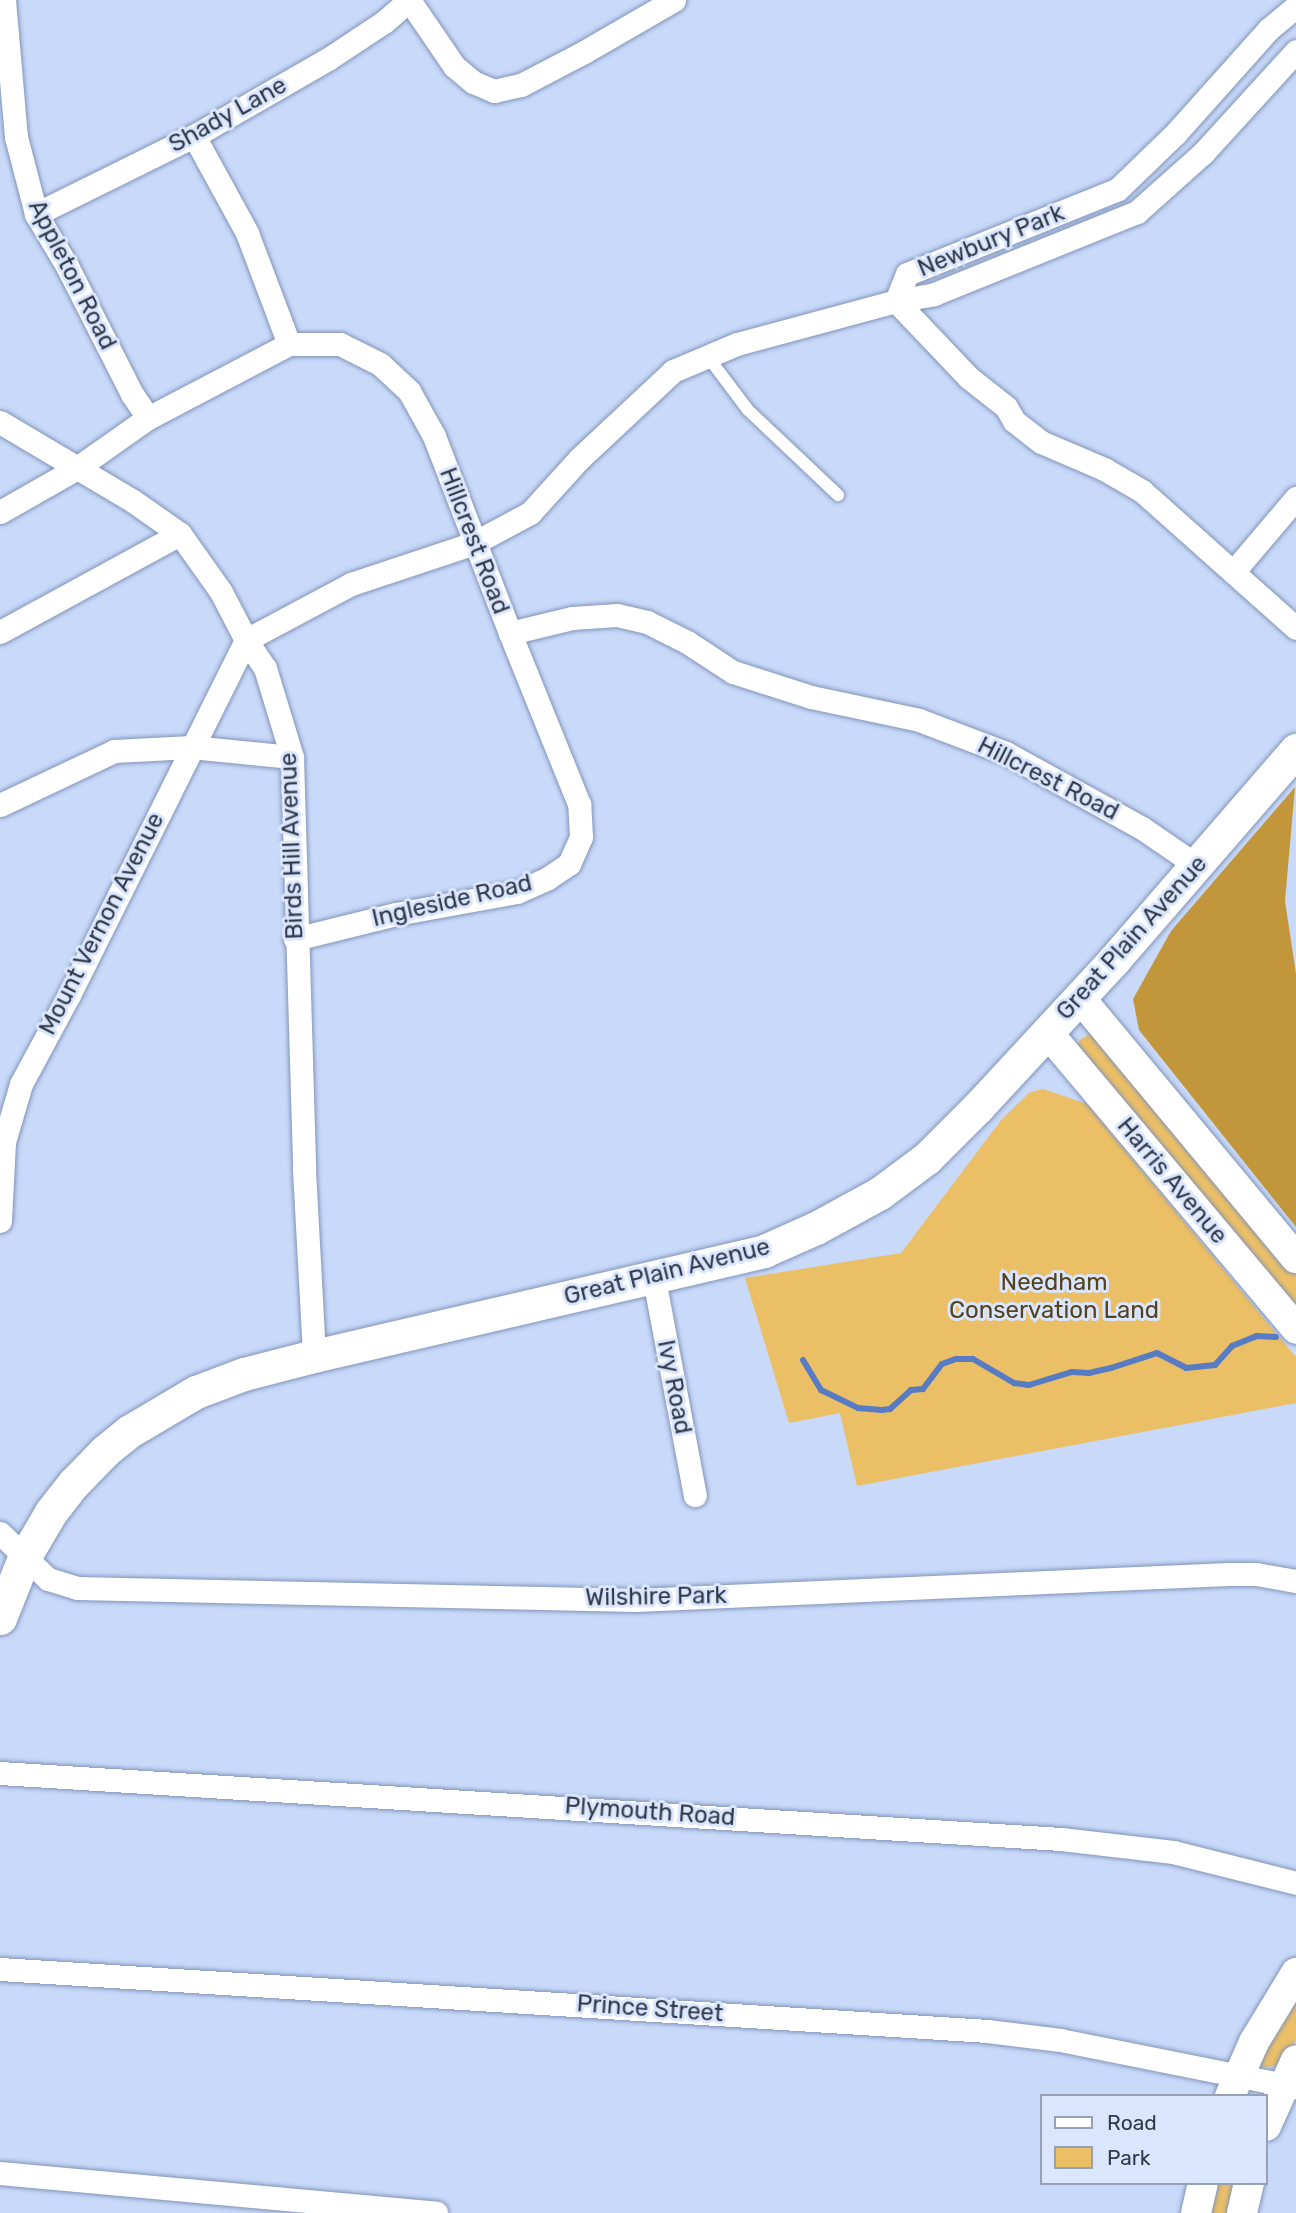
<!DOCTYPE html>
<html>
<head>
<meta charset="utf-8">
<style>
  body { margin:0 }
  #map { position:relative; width:1296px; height:2213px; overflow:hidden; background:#c8d9f9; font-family:Rubik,sans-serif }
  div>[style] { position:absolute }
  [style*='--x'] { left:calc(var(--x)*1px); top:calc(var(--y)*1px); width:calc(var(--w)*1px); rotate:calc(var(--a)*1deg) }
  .green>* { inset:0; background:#ebbf66 }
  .forest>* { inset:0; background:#c2973b }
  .stream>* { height:6px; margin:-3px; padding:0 3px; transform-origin:3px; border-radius:3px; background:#577cc4 }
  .roads { filter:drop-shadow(0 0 2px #8194b9) drop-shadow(0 0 2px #8194b9) }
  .service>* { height:12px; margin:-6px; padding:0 6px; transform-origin:6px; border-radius:6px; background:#fff }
  .minor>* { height:23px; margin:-11.5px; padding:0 11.5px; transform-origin:11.5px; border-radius:11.5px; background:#fff }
  .tertiary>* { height:30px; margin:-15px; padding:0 15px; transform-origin:15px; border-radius:15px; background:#fff }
  .secondary>* { height:33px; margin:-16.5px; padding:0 16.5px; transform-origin:16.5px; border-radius:16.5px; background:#fff }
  span { translate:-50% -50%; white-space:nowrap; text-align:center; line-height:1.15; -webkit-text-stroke:6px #d9e6fe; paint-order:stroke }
  .street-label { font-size:24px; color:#313948 }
  .park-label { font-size:24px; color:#56431e }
  .legend { position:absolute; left:1040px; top:2094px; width:228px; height:91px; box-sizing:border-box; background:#d9e6fe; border:2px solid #96a1b5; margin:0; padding:9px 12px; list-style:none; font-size:21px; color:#313948 }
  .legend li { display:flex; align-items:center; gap:14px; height:35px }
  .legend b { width:35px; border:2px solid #96a1b5 }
</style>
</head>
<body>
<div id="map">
  <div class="green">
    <i style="clip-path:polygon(1091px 1033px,1296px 1272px,1296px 1314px,1077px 1047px,1080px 1040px)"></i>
    <i style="clip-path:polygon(1043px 1089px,1087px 1104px,1296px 1357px,1296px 1403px,857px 1486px,840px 1413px,789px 1423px,745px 1278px,901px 1253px,1002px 1119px,1030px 1092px)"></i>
    <i style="clip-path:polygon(1296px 1991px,1296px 2040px,1278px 2066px,1262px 2067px,1259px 2057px)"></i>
    <i style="clip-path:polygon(1213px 2183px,1239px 2183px,1232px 2213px,1206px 2213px)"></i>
  </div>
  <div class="forest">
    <i style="clip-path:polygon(1295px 787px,1285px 901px,1296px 974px,1296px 1227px,1139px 1030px,1133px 999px,1171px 931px)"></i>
  </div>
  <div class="stream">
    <i style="--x:803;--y:1360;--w:35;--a:59"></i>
    <i style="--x:821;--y:1390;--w:41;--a:25.9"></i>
    <i style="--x:858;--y:1408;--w:24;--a:5"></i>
    <i style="--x:882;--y:1410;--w:8;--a:-7"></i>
    <i style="--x:890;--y:1409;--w:28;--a:-42"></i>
    <i style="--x:911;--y:1390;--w:12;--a:-5"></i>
    <i style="--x:923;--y:1389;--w:31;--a:-53"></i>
    <i style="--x:942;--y:1364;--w:15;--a:-20"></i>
    <i style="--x:956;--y:1359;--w:17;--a:0"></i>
    <i style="--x:973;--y:1359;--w:48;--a:30.3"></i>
    <i style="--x:1014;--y:1383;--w:15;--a:8"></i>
    <i style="--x:1029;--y:1385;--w:45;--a:-16.8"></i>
    <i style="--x:1072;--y:1372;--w:17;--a:3"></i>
    <i style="--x:1089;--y:1373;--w:23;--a:-13"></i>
    <i style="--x:1111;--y:1368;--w:48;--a:-18.1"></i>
    <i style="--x:1157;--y:1353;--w:33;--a:27"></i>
    <i style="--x:1186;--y:1368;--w:29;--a:-6"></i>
    <i style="--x:1215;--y:1365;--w:25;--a:-48"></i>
    <i style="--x:1232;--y:1346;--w:27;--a:-22"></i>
    <i style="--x:1257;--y:1336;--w:19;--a:3"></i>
  </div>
  <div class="roads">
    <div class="service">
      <i style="--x:708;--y:357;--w:66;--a:53"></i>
      <i style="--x:748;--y:410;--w:124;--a:43.4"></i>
    </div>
    <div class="minor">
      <i style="--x:4;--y:0;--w:138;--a:85"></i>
      <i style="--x:16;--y:137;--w:80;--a:75.4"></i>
      <i style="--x:36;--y:214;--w:61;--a:59.2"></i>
      <i style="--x:67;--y:266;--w:144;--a:63.1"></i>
      <i style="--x:132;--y:394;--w:29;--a:56"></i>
      <i style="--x:194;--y:136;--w:111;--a:61.3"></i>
      <i style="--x:247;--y:233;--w:119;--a:69.3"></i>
      <i style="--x:36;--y:214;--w:176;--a:-26.3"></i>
      <i style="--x:194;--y:136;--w:155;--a:-29.9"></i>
      <i style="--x:328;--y:59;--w:67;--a:-33.5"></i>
      <i style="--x:384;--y:22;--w:33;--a:-41"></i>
      <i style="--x:409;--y:0;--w:80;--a:55.7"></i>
      <i style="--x:454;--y:66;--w:25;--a:40"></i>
      <i style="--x:473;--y:82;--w:23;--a:23"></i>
      <i style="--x:494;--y:91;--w:28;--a:-13"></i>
      <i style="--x:521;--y:85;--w:71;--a:-27.6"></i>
      <i style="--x:584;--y:52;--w:104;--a:-30"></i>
      <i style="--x:896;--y:301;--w:105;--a:46.5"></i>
      <i style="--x:968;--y:377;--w:48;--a:38.3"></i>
      <i style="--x:1006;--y:407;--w:16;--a:60"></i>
      <i style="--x:1014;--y:421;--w:34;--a:38"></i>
      <i style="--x:1041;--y:442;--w:69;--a:23.2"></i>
      <i style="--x:1104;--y:469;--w:44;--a:30.1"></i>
      <i style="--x:1142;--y:491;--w:206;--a:41.7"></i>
      <i style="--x:896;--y:301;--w:29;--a:-68"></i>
      <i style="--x:907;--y:274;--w:227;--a:-21.9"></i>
      <i style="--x:1118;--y:189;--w:79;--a:-44"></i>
      <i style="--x:1175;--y:134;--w:141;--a:-48.2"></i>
      <i style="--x:1269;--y:29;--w:35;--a:-40"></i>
      <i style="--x:0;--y:422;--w:155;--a:30.7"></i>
      <i style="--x:133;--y:501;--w:57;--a:35.1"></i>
      <i style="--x:180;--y:534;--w:71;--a:54.7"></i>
      <i style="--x:221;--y:592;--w:54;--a:62.5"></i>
      <i style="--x:246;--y:640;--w:34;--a:56"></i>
      <i style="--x:265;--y:668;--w:93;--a:73.1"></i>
      <i style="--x:292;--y:757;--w:413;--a:88.3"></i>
      <i style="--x:304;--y:1170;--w:186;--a:86.9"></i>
      <i style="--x:0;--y:512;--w:89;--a:-29.7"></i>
      <i style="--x:77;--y:468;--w:87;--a:-35.2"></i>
      <i style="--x:148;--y:418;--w:159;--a:-27.7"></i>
      <i style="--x:289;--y:344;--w:51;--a:0"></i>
      <i style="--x:340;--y:344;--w:45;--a:26.6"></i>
      <i style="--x:380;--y:364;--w:40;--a:43"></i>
      <i style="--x:409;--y:391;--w:51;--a:60.9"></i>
      <i style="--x:434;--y:436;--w:211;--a:68.9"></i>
      <i style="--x:510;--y:633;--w:64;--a:-13.6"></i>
      <i style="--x:572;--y:618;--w:45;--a:-3.8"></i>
      <i style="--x:617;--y:615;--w:31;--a:13"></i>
      <i style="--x:647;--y:622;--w:45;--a:26.6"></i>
      <i style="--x:687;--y:642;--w:55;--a:33.1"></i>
      <i style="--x:733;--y:672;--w:82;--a:17.8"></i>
      <i style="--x:811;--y:697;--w:110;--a:12"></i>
      <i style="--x:919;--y:720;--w:93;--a:20.8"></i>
      <i style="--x:1006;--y:753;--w:155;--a:28.9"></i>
      <i style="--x:1142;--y:828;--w:65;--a:34.4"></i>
      <i style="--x:1234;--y:571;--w:96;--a:-49.7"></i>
      <i style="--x:0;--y:632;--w:205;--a:-28.6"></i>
      <i style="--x:0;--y:805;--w:126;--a:-25.3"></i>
      <i style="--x:114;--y:751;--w:77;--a:-3"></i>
      <i style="--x:191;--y:747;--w:101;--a:5.7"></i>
      <i style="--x:295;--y:939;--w:104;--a:-13.9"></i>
      <i style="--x:396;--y:914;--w:123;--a:-10.3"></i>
      <i style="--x:517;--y:892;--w:34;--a:-24"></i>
      <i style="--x:548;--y:878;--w:25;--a:-34"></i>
      <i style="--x:569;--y:864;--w:30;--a:-66"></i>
      <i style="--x:581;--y:837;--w:33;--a:-93"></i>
      <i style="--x:579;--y:804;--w:184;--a:-112"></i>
      <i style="--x:0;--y:1221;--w:79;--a:-87.1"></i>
      <i style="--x:4;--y:1142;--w:60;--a:-73.7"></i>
      <i style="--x:21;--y:1084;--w:103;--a:-61.7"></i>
      <i style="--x:70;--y:993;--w:394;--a:-63.5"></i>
      <i style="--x:246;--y:640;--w:119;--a:-28.1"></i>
      <i style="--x:351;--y:584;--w:130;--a:-18.4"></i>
      <i style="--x:474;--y:543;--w:64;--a:-28.2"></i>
      <i style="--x:530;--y:513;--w:73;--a:-47.8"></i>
      <i style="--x:579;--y:459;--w:129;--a:-43.1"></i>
      <i style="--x:673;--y:371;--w:69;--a:-22.9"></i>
      <i style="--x:737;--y:344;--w:165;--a:-15.1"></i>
      <i style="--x:896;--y:301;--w:39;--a:-10"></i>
      <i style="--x:934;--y:294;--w:219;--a:-22"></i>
      <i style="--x:1137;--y:212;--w:89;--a:-41.8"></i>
      <i style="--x:1203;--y:153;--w:138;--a:-47.6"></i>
      <i style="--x:654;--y:1279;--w:220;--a:79.3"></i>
      <i style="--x:0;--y:1533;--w:66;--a:43.8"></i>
      <i style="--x:48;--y:1579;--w:30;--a:17"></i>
      <i style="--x:77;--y:1588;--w:559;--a:1.23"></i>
      <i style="--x:636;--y:1600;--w:593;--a:-2.51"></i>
      <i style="--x:1228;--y:1574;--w:28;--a:0"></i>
      <i style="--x:1256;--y:1574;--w:41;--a:9.9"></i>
      <i style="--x:0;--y:1773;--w:1063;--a:3.56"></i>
      <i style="--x:1061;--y:1839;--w:113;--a:6.6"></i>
      <i style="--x:1173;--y:1852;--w:127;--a:14.1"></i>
      <i style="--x:0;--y:1969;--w:989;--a:3.59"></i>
      <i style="--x:987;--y:2031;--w:74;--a:7"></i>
      <i style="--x:1060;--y:2040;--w:241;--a:11.3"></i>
      <i style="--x:0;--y:2173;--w:438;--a:5.2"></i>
    </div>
    <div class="tertiary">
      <i style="--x:1080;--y:998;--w:338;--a:50.3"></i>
      <i style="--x:1048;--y:1033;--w:386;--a:50"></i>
      <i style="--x:1230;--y:2096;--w:59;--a:-66"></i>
      <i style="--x:1254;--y:2042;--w:81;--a:-58.7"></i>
      <i style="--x:1266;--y:2126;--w:72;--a:-65.6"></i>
      <i style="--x:1196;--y:2213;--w:31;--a:-77"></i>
      <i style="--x:1242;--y:2213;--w:31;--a:-77"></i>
    </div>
    <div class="secondary">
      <i style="--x:0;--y:1618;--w:65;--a:-68.2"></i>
      <i style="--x:24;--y:1558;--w:53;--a:-59.6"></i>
      <i style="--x:51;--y:1512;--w:37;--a:-52"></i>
      <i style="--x:74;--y:1483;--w:45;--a:-45.9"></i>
      <i style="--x:105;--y:1451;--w:32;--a:-39"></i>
      <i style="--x:130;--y:1431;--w:77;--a:-30.6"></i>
      <i style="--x:196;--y:1392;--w:51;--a:-20.6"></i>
      <i style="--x:244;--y:1374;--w:72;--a:-14.4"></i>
      <i style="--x:314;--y:1356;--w:462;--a:-13.1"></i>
      <i style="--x:764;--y:1251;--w:57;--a:-23.9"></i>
      <i style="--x:816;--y:1228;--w:73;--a:-28.7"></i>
      <i style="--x:880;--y:1193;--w:59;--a:-36.7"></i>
      <i style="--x:927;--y:1158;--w:72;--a:-45"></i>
      <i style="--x:978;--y:1107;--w:200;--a:-47.2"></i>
      <i style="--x:1114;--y:960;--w:278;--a:-49.1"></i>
    </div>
  </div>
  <div class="street-label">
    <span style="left:228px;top:115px;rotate:-29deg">Shady Lane</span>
    <span style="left:991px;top:241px;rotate:-22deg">Newbury Park</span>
    <span style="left:72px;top:275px;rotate:63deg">Appleton Road</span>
    <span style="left:474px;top:541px;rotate:69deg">Hillcrest Road</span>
    <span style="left:1048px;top:779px;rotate:27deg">Hillcrest Road</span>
    <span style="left:292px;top:846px;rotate:-92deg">Birds Hill Avenue</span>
    <span style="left:452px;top:901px;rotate:-13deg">Ingleside Road</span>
    <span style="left:102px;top:924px;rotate:-63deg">Mount Vernon Avenue</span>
    <span style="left:1132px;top:938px;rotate:-48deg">Great Plain Avenue</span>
    <span style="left:1172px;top:1181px;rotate:50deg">Harris Avenue</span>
    <span style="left:667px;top:1272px;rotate:-14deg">Great Plain Avenue</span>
    <span style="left:674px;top:1387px;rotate:79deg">Ivy Road</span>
    <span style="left:656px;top:1597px;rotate:-1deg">Wilshire Park</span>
    <span style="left:650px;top:1812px;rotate:4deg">Plymouth Road</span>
    <span style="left:650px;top:2009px;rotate:4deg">Prince Street</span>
  </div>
  <div class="park-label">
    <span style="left:1054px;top:1297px">Needham<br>Conservation Land</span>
  </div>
  <ul class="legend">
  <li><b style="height:9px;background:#fff"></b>Road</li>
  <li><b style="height:19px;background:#ebbf66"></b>Park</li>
  </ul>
</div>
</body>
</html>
